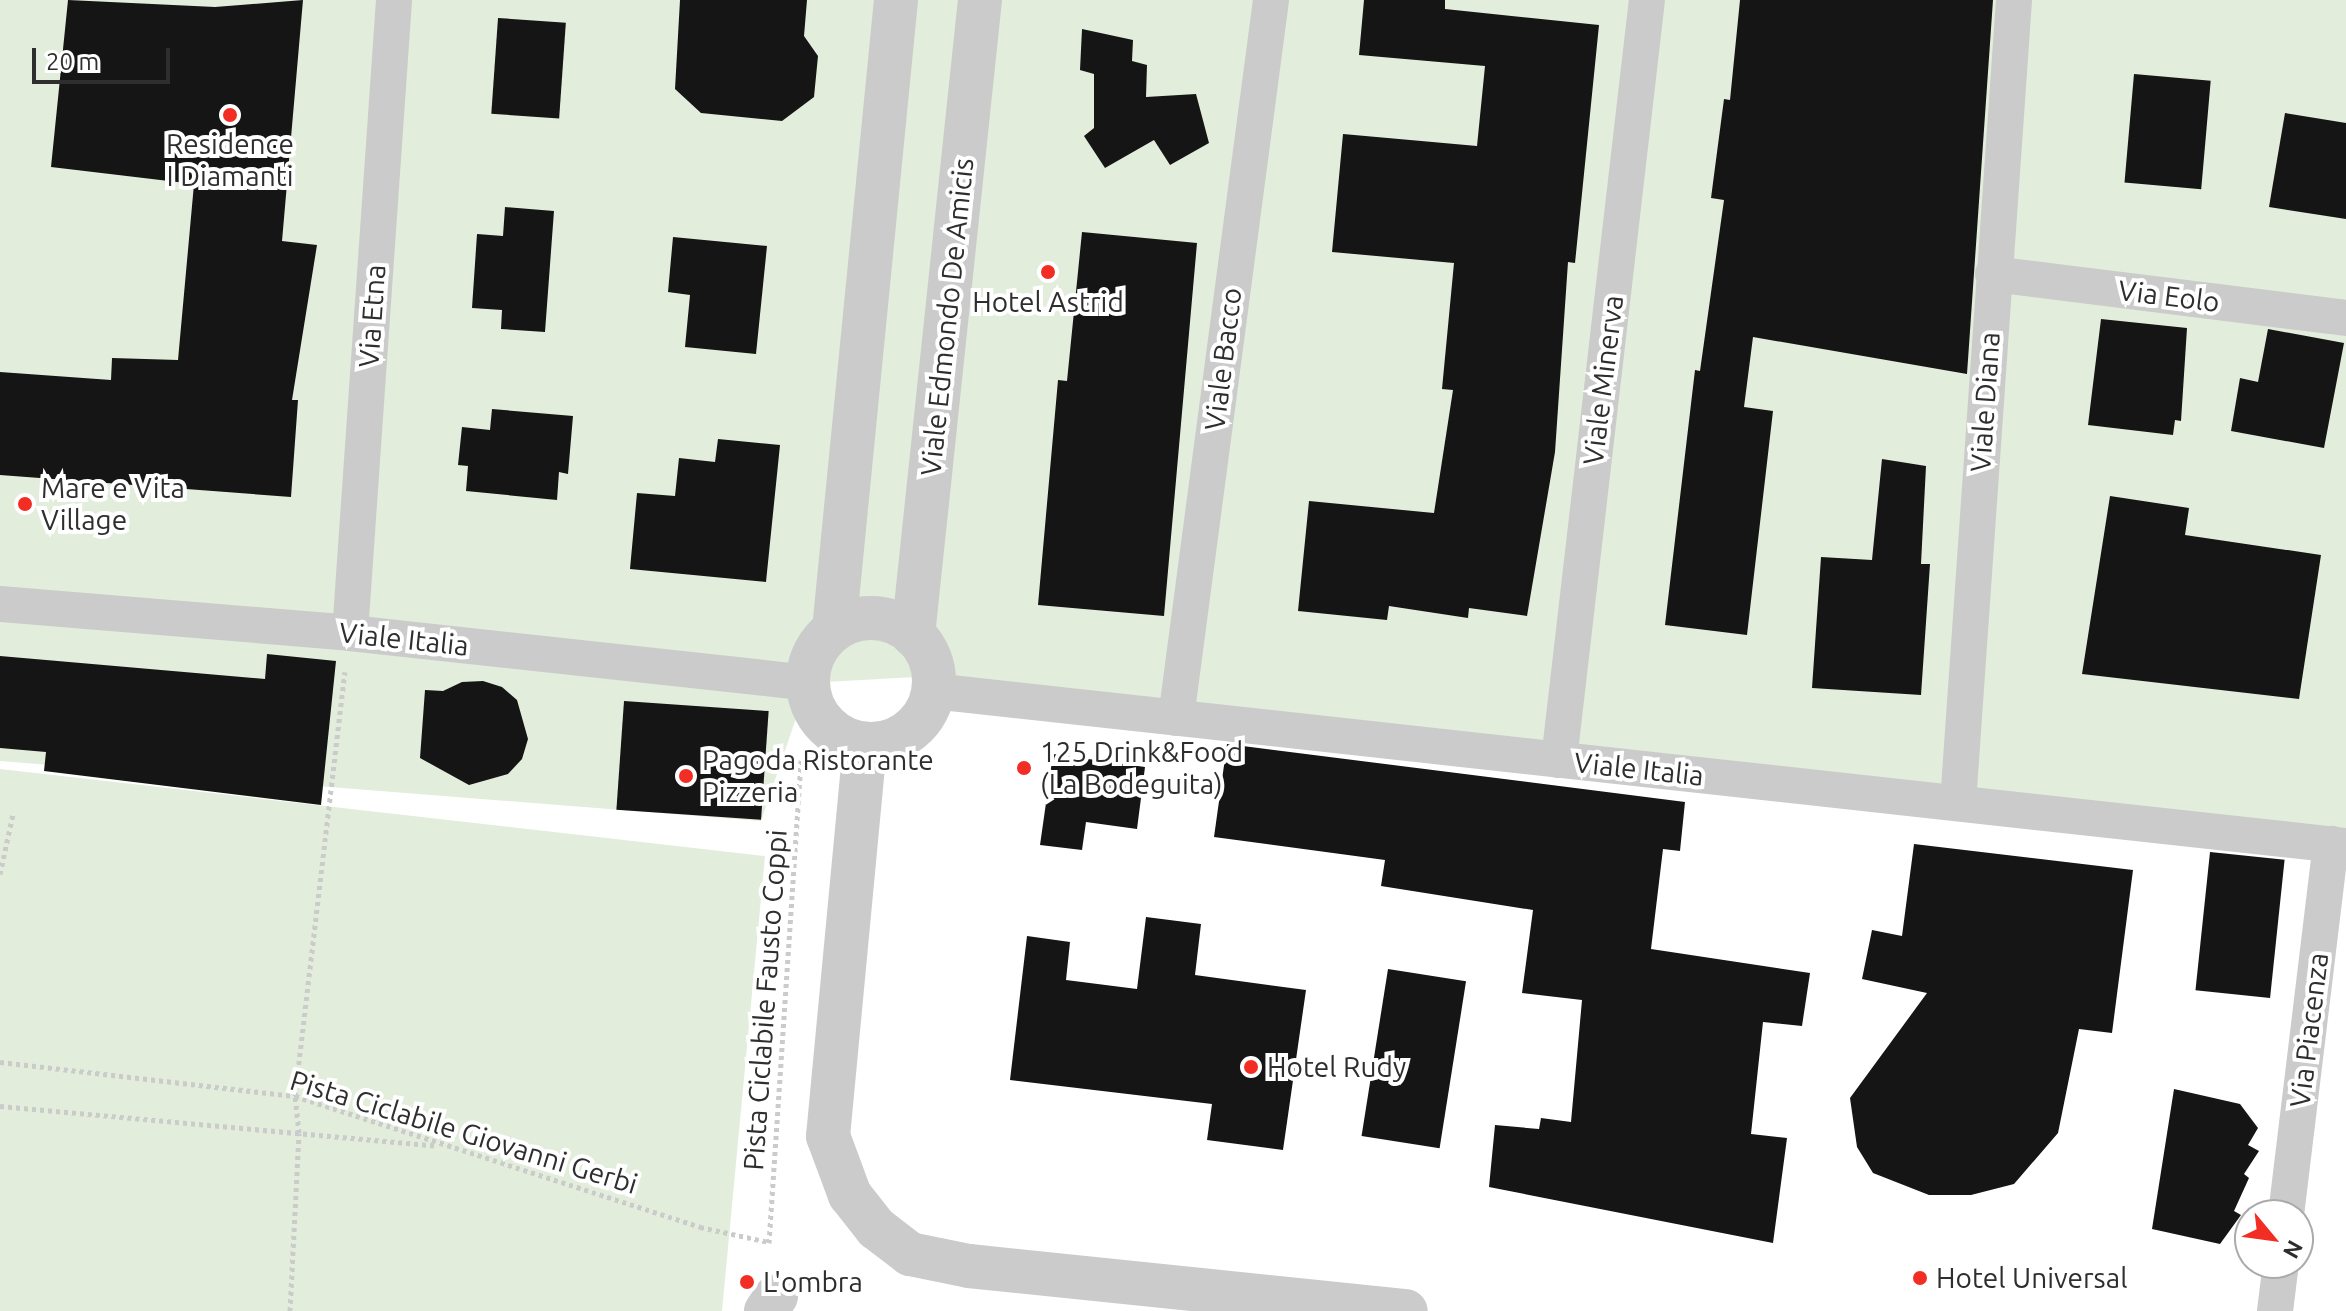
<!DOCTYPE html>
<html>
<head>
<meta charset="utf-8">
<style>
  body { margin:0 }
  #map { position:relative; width:2346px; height:1311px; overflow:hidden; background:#fff; font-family:Ubuntu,sans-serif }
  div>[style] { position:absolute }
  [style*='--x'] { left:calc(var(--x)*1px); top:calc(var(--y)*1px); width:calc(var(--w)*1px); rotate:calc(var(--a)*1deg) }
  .green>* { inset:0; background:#e2eddb }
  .building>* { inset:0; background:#151515; transform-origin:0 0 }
  .path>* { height:5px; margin-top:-2.5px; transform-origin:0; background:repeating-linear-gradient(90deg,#cbcbcb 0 4px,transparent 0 8px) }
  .minor>* { height:36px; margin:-18px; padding:0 18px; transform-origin:18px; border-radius:18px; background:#cbcbcb }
  .tertiary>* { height:44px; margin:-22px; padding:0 22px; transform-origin:22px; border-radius:22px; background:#cbcbcb }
  .tertiary>.ring { margin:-22px; padding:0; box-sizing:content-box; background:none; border:44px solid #cbcbcb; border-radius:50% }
  .dots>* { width:22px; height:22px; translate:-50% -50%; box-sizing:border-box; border:4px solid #fff; border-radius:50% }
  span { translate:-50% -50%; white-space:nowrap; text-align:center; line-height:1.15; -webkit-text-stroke:8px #fff; paint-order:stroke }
  .poi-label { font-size:28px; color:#2e2e2e }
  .left { translate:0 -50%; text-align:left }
  .street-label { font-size:28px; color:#2e2e2e }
  .north { position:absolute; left:2234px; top:1199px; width:80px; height:80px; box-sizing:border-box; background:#fff; border:2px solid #ababab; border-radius:50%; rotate:119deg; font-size:22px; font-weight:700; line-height:32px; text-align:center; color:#2e2e2e }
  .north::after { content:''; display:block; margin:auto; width:28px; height:36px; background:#f22d24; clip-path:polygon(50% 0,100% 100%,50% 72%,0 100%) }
  .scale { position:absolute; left:32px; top:48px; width:138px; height:36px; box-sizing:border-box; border:4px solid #2e2e2e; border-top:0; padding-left:10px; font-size:24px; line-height:28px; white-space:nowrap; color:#2e2e2e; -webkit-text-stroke:6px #fff; paint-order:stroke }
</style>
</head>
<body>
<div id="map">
  <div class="green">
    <i style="clip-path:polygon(0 0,2346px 0,2346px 836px,933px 676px,808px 683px,761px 821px,0 761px)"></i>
    <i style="clip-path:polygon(0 769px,765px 856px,722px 1311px,0 1311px)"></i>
  </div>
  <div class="building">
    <i style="clip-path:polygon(68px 0,215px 7px,303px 0,282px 241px,317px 245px,292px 400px,298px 400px,291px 497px,0 475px,0 372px,111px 380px,112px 358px,178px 360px,194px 184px,51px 167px)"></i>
    <i style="clip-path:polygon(680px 0,807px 0,804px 36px,818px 56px,814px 97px,782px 121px,701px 113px,675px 89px)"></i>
    <i style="clip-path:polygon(1364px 0,1445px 0,1445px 9px,1599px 25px,1575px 263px,1568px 262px,1555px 452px,1527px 616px,1469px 608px,1468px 618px,1389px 606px,1387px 620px,1298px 611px,1309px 501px,1434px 513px,1453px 390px,1442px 389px,1454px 263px,1332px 252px,1343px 134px,1477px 146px,1485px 66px,1359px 55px)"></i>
    <i style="clip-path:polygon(1740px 0,1993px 0,1967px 374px,1753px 337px,1744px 407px,1773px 411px,1747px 635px,1665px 625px,1695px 370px,1700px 371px,1724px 200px,1711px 198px,1724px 99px,1730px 100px)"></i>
    <i style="left:498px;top:18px;width:68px;height:96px;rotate:4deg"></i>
    <i style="clip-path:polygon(1082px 29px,1133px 40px,1132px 61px,1147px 65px,1146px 97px,1196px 94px,1209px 143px,1170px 165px,1154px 140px,1105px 168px,1084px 136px,1094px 128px,1094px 74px,1080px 70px)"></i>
    <i style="left:2134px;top:74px;width:77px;height:109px;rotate:5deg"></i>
    <i style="clip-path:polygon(2285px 113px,2346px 123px,2346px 219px,2269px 207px)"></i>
    <i style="clip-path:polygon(505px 207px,554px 211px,545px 332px,501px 329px,502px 310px,472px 308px,477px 234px,503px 236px)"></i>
    <i style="clip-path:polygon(1082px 232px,1197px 243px,1164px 616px,1038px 605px,1058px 380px,1067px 381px)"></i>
    <i style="clip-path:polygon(673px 237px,767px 246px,756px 354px,685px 347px,690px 295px,668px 292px)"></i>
    <i style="clip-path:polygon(2101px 319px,2187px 328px,2181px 421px,2175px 420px,2173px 435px,2088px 425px)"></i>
    <i style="clip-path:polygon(2268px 329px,2344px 343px,2324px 448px,2231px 431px,2240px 378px,2258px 382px)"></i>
    <i style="clip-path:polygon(492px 409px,573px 416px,568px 474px,559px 472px,557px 500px,466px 491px,468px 466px,458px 465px,462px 427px,490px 430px)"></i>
    <i style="clip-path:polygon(718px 439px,780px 445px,766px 582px,630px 569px,637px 493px,675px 496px,679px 458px,715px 462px)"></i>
    <i style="clip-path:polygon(1882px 459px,1926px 466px,1921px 564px,1930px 564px,1921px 695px,1812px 688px,1821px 557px,1872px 560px)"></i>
    <i style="clip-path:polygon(2110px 496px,2189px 508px,2185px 535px,2321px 555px,2299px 699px,2082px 674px)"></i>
    <i style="clip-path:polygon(267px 654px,336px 661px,321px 805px,44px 771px,46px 752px,0 748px,0 656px,265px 679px)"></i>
    <i style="clip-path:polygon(483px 681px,502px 687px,517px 700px,528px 739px,522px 759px,508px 774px,469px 785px,420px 758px,425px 690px,443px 691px,462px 682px)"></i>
    <i style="left:624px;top:701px;width:145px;height:109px;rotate:4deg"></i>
    <i style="clip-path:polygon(1227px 744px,1685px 802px,1680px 851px,1663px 849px,1651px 949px,1810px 973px,1802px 1026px,1763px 1022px,1751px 1134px,1787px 1138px,1773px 1243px,1489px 1187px,1495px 1125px,1539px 1129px,1541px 1118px,1571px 1122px,1582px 1000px,1522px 993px,1533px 910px,1381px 886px,1385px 860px,1214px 837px)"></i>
    <i style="clip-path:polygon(1053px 754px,1145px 767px,1137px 829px,1086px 822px,1082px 850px,1040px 845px)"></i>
    <i style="clip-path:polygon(1914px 844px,2133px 870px,2112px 1033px,2079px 1029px,2058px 1133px,2014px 1184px,1971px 1195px,1929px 1195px,1873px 1173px,1857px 1147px,1850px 1098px,1927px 993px,1862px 979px,1872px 930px,1902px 936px)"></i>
    <i style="left:2210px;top:852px;width:75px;height:139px;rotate:6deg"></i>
    <i style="clip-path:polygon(1146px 917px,1201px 924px,1195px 975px,1306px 990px,1283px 1150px,1207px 1140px,1212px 1104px,1010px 1080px,1027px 936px,1070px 942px,1066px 980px,1137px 989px)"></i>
    <i style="left:1388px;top:969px;width:79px;height:169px;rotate:9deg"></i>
    <i style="clip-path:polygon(2174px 1089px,2240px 1104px,2258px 1128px,2248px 1145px,2259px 1151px,2244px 1174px,2249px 1178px,2234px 1211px,2241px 1215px,2220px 1244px,2152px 1229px)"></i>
  </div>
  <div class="path">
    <i style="--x:0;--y:874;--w:61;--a:-77.8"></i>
    <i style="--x:0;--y:1062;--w:297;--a:6.6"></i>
    <i style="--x:295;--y:1096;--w:426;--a:17.9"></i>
    <i style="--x:700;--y:1227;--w:71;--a:12.3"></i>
    <i style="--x:0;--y:1106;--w:439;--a:5.2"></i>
    <i style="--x:769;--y:1243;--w:484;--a:-86.2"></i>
    <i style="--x:290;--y:1311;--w:178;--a:-87.1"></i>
    <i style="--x:299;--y:1133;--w:37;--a:-96"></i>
    <i style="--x:295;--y:1096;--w:427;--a:-83.3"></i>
  </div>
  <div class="minor">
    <i style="--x:1993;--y:274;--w:356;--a:7.1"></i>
    <i style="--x:0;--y:604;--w:351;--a:4.7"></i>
    <i style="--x:350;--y:633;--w:461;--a:6.2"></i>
    <i style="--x:350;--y:633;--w:635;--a:-86.02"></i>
    <i style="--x:933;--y:691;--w:1421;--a:6.26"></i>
    <i style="--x:1176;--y:718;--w:724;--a:-82.46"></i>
    <i style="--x:1559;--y:760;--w:765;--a:-83.4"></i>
    <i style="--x:1958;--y:803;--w:805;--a:-86.01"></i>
    <i style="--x:2286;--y:1215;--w:374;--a:-83.1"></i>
    <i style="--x:2275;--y:1311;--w:48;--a:-82.9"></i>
  </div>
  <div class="tertiary">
    <i class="ring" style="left:808px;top:618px;width:82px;height:82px"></i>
    <i style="--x:834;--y:630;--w:633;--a:-84.38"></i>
    <i style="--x:913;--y:635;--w:639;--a:-83.98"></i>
    <i style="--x:865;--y:745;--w:393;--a:95.4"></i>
    <i style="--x:828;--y:1136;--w:63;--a:69.6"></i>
    <i style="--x:850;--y:1195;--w:42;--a:51.8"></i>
    <i style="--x:876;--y:1228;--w:43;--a:37.4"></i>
    <i style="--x:910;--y:1254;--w:60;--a:11.5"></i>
    <i style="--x:969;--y:1266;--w:439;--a:5.9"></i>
    <i style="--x:766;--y:1311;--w:18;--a:-56"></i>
  </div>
  <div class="dots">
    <i style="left:230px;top:115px;background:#f22d24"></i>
    <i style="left:1048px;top:272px;background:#f22d24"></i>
    <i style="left:25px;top:504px;background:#f22d24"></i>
    <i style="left:1024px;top:768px;background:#f22d24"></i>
    <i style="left:686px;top:776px;background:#f22d24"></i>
    <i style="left:1251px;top:1067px;background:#f22d24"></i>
    <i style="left:1920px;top:1278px;background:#f22d24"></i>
    <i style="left:747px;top:1282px;background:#f22d24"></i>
  </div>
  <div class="poi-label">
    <span style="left:230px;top:160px">Residence<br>I Diamanti</span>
    <span style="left:1048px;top:302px">Hotel Astrid</span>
    <span class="left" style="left:41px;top:504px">Mare e Vita<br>Village</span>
    <span class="left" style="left:1040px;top:768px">125 Drink&amp;Food<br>(La Bodeguita)</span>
    <span class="left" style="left:702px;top:776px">Pagoda Ristorante<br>Pizzeria</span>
    <span class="left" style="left:1267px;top:1067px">Hotel Rudy</span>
    <span class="left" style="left:1936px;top:1278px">Hotel Universal</span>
    <span class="left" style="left:763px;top:1282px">L'ombra</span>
  </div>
  <div class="street-label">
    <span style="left:2169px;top:296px;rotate:7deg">Via Eolo</span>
    <span style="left:372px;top:316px;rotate:-86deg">Via Etna</span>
    <span style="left:947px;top:317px;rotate:-84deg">Viale Edmondo De Amicis</span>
    <span style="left:1223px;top:359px;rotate:-83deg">Viale Bacco</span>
    <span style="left:1603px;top:380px;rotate:-83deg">Viale Minerva</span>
    <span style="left:1985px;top:402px;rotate:-86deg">Viale Diana</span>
    <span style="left:404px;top:639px;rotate:6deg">Viale Italia</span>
    <span style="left:1639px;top:769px;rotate:6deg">Viale Italia</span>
    <span style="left:765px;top:1000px;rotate:-86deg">Pista Ciclabile Fausto Coppi</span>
    <span style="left:2309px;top:1030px;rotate:-83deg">Via Piacenza</span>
    <span style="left:464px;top:1132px;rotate:17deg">Pista Ciclabile Giovanni Gerbi</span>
  </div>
  <div class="north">N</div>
  <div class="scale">20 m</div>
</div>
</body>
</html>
